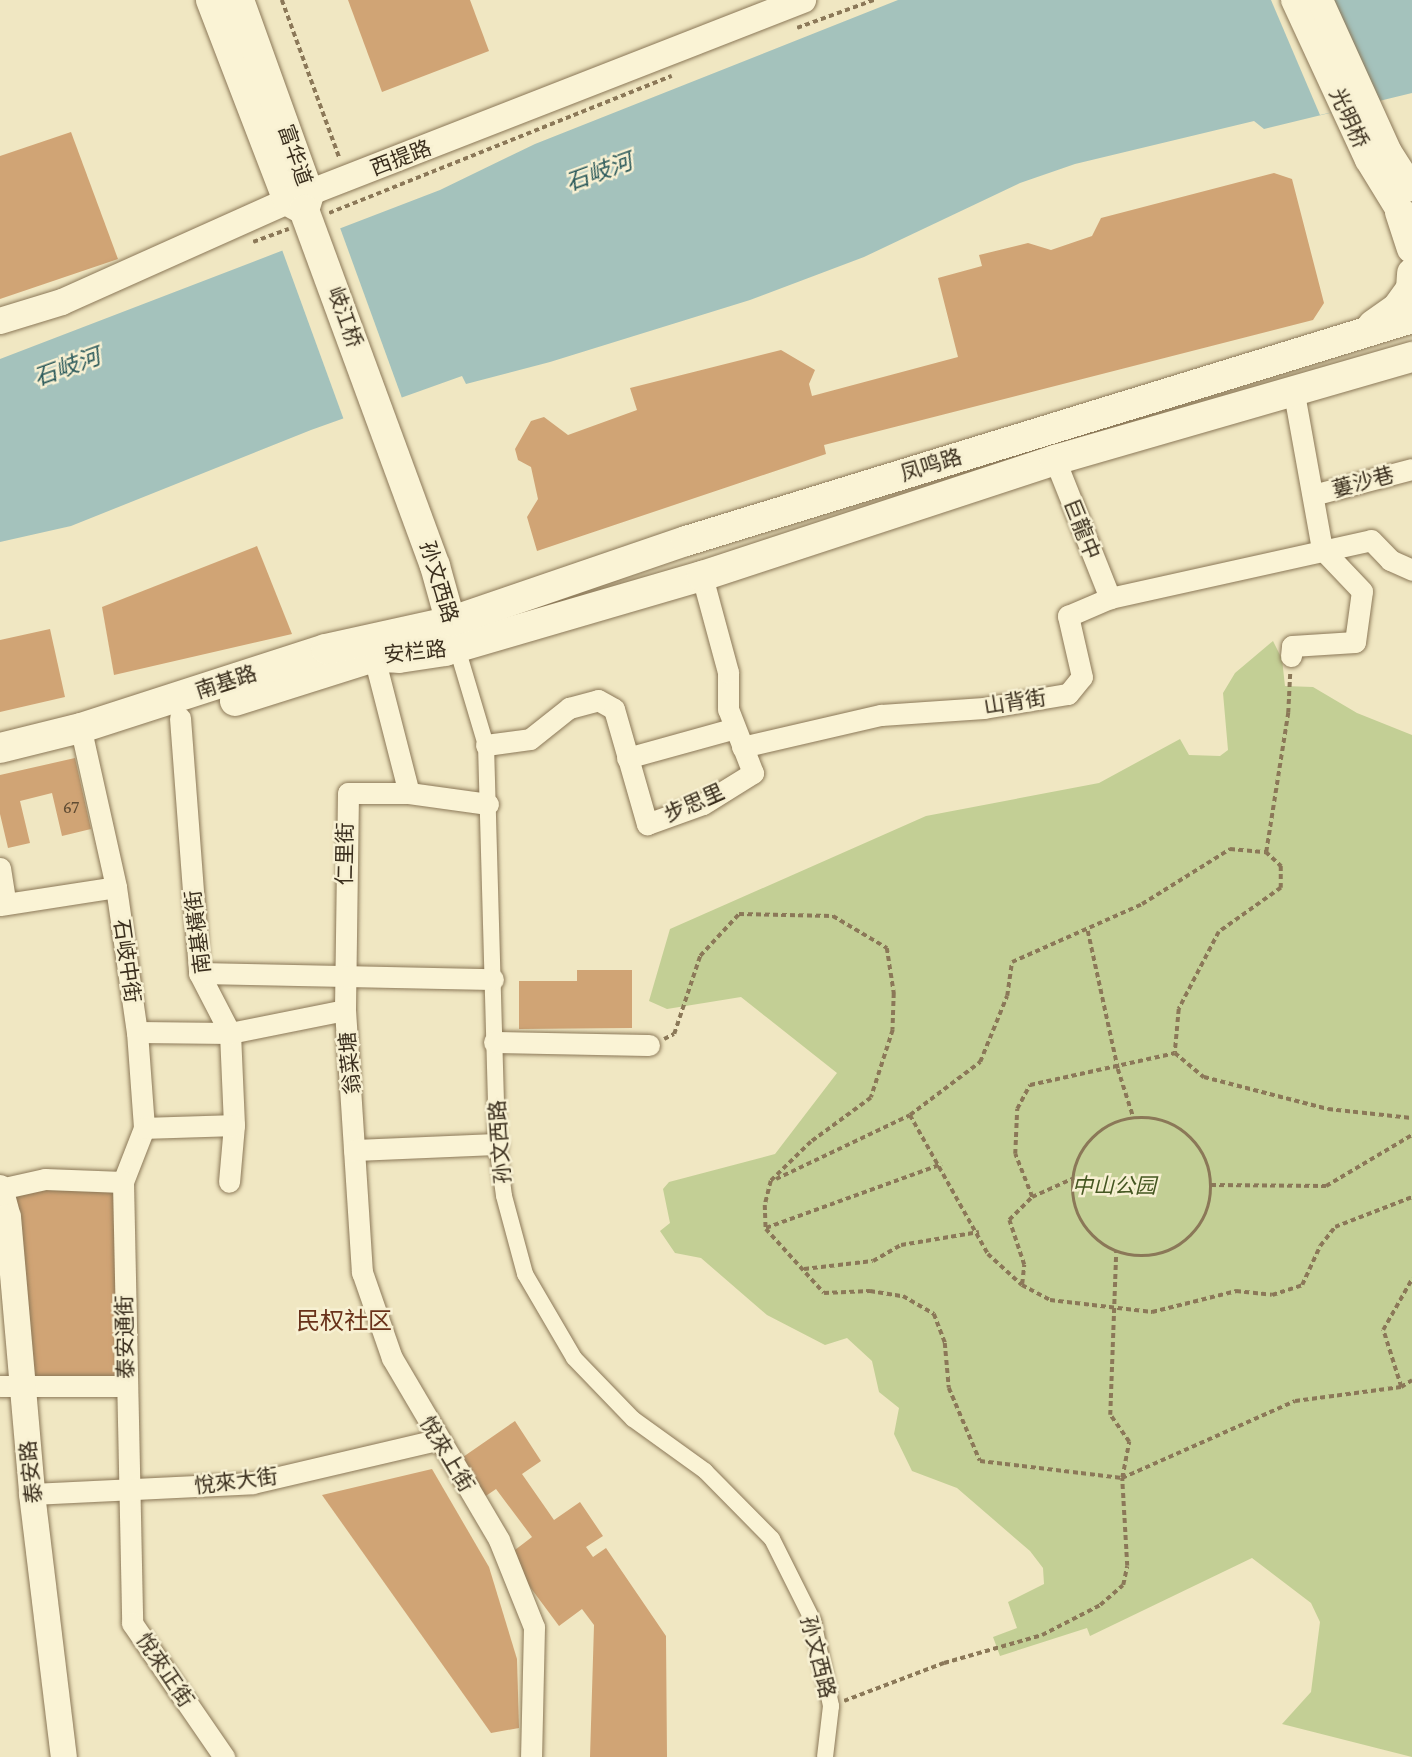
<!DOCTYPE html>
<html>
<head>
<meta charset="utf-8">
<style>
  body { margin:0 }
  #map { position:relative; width:1412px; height:1757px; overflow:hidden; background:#f0e7c2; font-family:"Crimson Pro","Noto Sans SC",serif }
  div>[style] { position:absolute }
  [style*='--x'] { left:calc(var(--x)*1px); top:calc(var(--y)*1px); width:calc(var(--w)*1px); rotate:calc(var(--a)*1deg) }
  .green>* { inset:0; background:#c3cf95 }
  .water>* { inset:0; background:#a4c2bc }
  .pier>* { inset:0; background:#f0e7c2; transform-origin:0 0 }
  .building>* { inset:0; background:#d0a475 }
  .path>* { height:3.5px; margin-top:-1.75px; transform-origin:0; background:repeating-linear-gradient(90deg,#8b7858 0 5px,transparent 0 8.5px) }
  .path>.ring { margin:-1.75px; padding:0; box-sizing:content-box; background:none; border:3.5px solid #8b7858; border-radius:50% }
  .roads { filter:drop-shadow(0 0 2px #8b7858) drop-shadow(0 0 2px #8b7858) }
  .pedestrian>* { height:16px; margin:-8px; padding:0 8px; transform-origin:8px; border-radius:8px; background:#faf3d5 }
  .minor>* { height:21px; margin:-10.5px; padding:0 10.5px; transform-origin:10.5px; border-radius:10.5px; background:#faf3d5 }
  .tertiary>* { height:26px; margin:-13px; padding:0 13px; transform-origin:13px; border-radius:13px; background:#faf3d5 }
  .secondary>* { height:30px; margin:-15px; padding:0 15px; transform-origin:15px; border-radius:15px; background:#faf3d5 }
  span { translate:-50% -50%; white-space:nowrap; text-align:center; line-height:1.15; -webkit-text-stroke:5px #f7f0d2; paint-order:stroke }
  .number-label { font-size:18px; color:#604c33 }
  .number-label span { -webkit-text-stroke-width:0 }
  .street-label { font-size:21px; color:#3a2e1d }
  .park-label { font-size:21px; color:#455722; font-style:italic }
  .water-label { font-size:23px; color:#2b595a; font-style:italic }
  .quarter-label { font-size:24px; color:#69321a }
</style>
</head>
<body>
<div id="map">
  <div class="green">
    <i style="clip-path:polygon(1273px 641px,1282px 659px,1285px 686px,1313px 687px,1357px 713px,1412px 735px,1412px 1757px,1282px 1724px,1311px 1692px,1320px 1622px,1311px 1603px,1252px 1558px,1090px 1636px,1087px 1628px,1000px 1656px,993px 1637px,1017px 1628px,1008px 1602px,1044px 1584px,1043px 1568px,1030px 1551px,957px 1488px,912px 1471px,894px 1434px,899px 1408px,879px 1392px,872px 1361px,847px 1338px,825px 1345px,767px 1315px,701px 1258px,675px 1253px,660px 1231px,670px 1223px,663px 1189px,669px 1182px,775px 1154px,837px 1073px,741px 997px,667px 1009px,649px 1001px,670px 929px,926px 816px,1099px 783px,1180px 739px,1189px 755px,1220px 756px,1228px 750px,1223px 693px,1235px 673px)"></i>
  </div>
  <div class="water">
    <i style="clip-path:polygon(898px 0,1412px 0,1412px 93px,1264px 129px,1254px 121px,1075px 164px,1020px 183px,864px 257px,750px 300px,550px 362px,466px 384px,462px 376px,311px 430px,71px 526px,0 542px,0 359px,440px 190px,535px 144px)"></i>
  </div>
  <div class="pier">
    <i style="clip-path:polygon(1271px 0,1330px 0,1376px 102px,1320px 115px)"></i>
    <i style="left:339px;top:225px;width:187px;height:62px;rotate:70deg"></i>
  </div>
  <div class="building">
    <i style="clip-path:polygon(348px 0,470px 0,489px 51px,382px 92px)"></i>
    <i style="clip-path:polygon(71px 132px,118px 259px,0 299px,0 156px)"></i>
    <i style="clip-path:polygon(1274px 173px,1292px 179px,1324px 303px,1313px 320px,824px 445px,826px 454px,537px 551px,527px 517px,538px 499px,531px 467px,518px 460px,515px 449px,531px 421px,544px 417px,568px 435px,637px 410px,630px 388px,781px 350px,815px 370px,809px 384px,812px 396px,958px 357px,938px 278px,982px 266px,979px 255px,1028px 243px,1051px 250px,1092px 236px,1101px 218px)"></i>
    <i style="clip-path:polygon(257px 546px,292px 634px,114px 675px,102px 607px)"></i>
    <i style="clip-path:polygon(50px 629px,65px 697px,0 712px,0 640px)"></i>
    <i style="clip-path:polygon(75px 758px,91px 829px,62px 836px,52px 793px,20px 801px,30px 843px,8px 848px,0 814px,0 775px)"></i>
    <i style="clip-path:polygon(577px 970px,632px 970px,632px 1028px,519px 1029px,519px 981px,577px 981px)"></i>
    <i style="clip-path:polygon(60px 1187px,114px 1191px,118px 1378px,35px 1376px,12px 1195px)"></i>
    <i style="clip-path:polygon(515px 1421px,541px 1461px,522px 1474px,554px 1520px,580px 1502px,603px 1536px,586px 1547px,593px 1557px,606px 1548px,666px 1636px,667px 1757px,590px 1757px,594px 1625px,582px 1609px,559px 1626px,507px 1556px,532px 1537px,496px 1489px,477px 1502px,450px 1466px)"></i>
    <i style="clip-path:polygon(432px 1469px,489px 1567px,517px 1659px,519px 1728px,491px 1733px,322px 1495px)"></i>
  </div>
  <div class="path">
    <i style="--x:282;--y:0;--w:167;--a:70"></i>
    <i style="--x:797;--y:28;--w:82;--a:-20"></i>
    <i style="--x:329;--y:213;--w:369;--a:-21.8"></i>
    <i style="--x:253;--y:242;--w:38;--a:-20"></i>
    <i style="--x:1266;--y:852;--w:141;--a:-81"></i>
    <i style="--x:1288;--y:713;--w:41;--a:-87.2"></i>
    <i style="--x:1088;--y:931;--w:141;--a:77.7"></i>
    <i style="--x:1118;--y:1069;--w:52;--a:72.3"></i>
    <i style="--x:664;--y:1039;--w:11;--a:-27"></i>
    <i style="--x:674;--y:1034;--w:82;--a:-71.6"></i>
    <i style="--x:700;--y:956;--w:57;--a:-47.1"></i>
    <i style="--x:739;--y:914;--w:94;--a:1.2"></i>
    <i style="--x:833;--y:916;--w:63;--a:30.7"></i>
    <i style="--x:887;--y:948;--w:46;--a:81.2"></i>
    <i style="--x:894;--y:993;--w:37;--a:92"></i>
    <i style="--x:893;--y:1030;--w:71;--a:107.9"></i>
    <i style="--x:871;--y:1098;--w:74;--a:143.7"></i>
    <i style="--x:811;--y:1142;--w:56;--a:135.7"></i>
    <i style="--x:771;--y:1181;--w:25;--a:104"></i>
    <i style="--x:765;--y:1205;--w:24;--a:88"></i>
    <i style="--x:766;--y:1229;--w:86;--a:47.8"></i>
    <i style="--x:824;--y:1293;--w:46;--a:-2.5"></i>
    <i style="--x:870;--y:1291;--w:33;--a:9"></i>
    <i style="--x:903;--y:1296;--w:36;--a:30"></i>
    <i style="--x:934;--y:1314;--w:31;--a:69"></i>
    <i style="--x:945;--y:1343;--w:45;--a:84.9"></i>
    <i style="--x:949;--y:1388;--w:79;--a:67"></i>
    <i style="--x:980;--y:1461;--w:143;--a:6.8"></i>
    <i style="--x:1122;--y:1478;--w:189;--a:-24"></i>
    <i style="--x:1295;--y:1401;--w:107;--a:-7.5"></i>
    <i style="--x:1401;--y:1387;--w:13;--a:-32"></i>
    <i style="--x:910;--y:1115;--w:159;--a:60.7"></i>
    <i style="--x:988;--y:1254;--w:46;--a:42.4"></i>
    <i style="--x:1022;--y:1285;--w:32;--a:28"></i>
    <i style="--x:1050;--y:1300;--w:103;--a:6.7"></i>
    <i style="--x:1152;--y:1312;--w:87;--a:-14"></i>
    <i style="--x:1236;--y:1291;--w:36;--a:6"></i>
    <i style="--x:1272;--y:1295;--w:32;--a:-18"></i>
    <i style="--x:1302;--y:1285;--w:43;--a:-65.2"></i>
    <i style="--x:1320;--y:1246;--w:24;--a:-52"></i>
    <i style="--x:1335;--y:1227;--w:83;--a:-21.3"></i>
    <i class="ring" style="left:1073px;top:1118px;width:134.5px;height:134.5px"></i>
    <i style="--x:776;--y:1179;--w:148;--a:-25.5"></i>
    <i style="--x:910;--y:1115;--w:88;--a:-37.1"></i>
    <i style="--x:980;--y:1062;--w:71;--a:-67.8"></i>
    <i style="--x:1007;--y:996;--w:34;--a:-82"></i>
    <i style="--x:1012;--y:962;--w:142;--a:-24"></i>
    <i style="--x:1142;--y:904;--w:104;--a:-32"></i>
    <i style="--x:1230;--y:849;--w:36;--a:5"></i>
    <i style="--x:1266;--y:852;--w:21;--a:43"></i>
    <i style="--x:1281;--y:866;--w:22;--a:90"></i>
    <i style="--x:1281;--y:888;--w:76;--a:144.6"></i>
    <i style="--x:1219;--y:932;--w:87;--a:117.5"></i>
    <i style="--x:1179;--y:1009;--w:44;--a:95.2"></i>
    <i style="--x:1175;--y:1053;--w:38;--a:40"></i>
    <i style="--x:1204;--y:1077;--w:128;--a:14.5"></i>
    <i style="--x:1328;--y:1109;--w:84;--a:6.1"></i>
    <i style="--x:1211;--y:1185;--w:115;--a:0.5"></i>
    <i style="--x:1326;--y:1186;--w:100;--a:-30.7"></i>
    <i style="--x:1032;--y:1197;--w:46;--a:-111.6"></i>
    <i style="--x:1015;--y:1154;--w:45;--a:-87.5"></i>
    <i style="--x:1017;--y:1109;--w:27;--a:-62"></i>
    <i style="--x:1030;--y:1085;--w:148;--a:-12.4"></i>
    <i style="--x:766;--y:1228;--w:187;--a:-20"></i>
    <i style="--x:804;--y:1269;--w:69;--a:-6.6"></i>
    <i style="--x:873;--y:1261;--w:32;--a:-30"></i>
    <i style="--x:901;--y:1245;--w:79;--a:-9.5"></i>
    <i style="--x:1022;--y:1284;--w:19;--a:-84"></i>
    <i style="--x:1024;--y:1265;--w:47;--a:-108.4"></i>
    <i style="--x:1009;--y:1220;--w:33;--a:-45"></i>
    <i style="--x:1032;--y:1197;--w:46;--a:-24.3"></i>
    <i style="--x:1401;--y:1387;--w:60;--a:-107.5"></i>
    <i style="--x:1383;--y:1330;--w:59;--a:-60.4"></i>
    <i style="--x:844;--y:1701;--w:107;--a:-20.8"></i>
    <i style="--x:944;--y:1663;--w:102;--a:-15.9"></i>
    <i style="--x:1042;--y:1635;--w:65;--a:-27.3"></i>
    <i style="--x:1100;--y:1605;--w:30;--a:-41"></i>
    <i style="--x:1123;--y:1585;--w:19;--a:-78"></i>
    <i style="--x:1127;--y:1566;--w:88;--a:-93.3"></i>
    <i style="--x:1122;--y:1478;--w:37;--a:-79"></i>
    <i style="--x:1129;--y:1442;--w:33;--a:-125"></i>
    <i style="--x:1110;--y:1415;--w:163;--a:-87.9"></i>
  </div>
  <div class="roads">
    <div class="pedestrian">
      <i style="--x:457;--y:648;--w:101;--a:73.4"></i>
      <i style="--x:486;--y:745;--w:399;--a:88.4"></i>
      <i style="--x:497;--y:1144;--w:52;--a:82.3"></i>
      <i style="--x:504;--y:1196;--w:81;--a:74.9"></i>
      <i style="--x:525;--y:1274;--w:97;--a:59.7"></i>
      <i style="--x:574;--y:1358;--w:85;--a:46"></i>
      <i style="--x:633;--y:1419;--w:89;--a:35.8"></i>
      <i style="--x:705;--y:1471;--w:95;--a:45.4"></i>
      <i style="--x:772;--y:1539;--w:92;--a:63.4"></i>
      <i style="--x:813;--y:1621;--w:87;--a:78"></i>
      <i style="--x:831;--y:1706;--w:51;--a:96.7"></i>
    </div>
    <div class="minor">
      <i style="--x:1055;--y:460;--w:149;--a:68.3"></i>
      <i style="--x:1313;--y:495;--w:102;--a:-14.7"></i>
      <i style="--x:1291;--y:656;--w:10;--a:-84"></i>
      <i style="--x:1292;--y:646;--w:63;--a:-3.6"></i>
      <i style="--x:1355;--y:642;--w:51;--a:-82.2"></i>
      <i style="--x:1362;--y:591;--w:58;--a:-133.6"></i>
      <i style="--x:1322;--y:549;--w:158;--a:-100.2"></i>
      <i style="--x:374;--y:657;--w:140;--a:75.6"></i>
      <i style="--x:180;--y:718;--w:256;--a:85.7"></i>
      <i style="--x:199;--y:973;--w:68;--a:62.7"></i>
      <i style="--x:230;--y:1033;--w:92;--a:87.5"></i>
      <i style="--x:234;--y:1125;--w:57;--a:95"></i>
      <i style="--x:83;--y:739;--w:152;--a:77.4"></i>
      <i style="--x:116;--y:887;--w:147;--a:81.8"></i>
      <i style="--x:137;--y:1032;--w:96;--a:85.8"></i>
      <i style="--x:144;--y:1128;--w:58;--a:111.3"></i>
      <i style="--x:123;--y:1182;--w:441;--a:88.8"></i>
      <i style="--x:132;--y:1623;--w:163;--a:55.5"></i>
      <i style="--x:486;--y:745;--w:44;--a:-7.8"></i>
      <i style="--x:530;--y:739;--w:50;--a:-38.5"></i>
      <i style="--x:569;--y:708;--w:30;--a:-15"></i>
      <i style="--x:598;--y:700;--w:18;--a:29"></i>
      <i style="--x:614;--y:709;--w:120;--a:74"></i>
      <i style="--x:647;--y:824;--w:59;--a:-19.7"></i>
      <i style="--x:703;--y:804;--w:59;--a:-31.8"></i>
      <i style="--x:753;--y:773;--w:69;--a:-111.3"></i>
      <i style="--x:728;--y:709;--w:37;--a:-90"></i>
      <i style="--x:728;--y:672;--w:99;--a:-105.2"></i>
      <i style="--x:742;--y:747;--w:143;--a:-13"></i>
      <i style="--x:881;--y:715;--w:103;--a:-3.9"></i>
      <i style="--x:984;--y:708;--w:85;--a:-9.5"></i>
      <i style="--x:1068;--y:694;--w:22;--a:-51"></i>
      <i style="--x:1082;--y:677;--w:63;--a:-102.9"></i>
      <i style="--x:1068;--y:616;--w:46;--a:-23.2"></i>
      <i style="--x:1110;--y:598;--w:267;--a:-12.5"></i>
      <i style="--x:1371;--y:540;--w:28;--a:46"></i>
      <i style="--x:1390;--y:560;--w:24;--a:24"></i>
      <i style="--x:627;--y:758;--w:112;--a:-15.5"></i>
      <i style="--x:488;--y:804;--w:80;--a:-172.1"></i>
      <i style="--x:409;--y:793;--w:61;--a:180"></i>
      <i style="--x:348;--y:793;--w:217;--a:90.8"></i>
      <i style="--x:345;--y:1010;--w:263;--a:86.3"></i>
      <i style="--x:362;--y:1272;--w:91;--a:70.8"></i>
      <i style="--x:392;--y:1358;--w:211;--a:59.5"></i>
      <i style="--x:499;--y:1540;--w:94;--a:68.1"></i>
      <i style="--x:534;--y:1627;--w:130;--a:91.3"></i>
      <i style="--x:0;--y:868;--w:36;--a:81"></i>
      <i style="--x:0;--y:905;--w:117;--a:-8.8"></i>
      <i style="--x:199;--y:973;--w:294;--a:1.2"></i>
      <i style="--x:137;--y:1032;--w:93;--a:0.6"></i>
      <i style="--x:230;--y:1033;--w:117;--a:-11.3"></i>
      <i style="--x:494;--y:1042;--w:155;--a:1.1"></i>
      <i style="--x:144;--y:1128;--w:90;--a:-1.9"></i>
      <i style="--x:354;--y:1150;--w:143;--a:-2.4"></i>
      <i style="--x:0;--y:1189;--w:46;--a:-12.5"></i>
      <i style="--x:45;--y:1179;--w:78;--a:2.2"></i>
      <i style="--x:0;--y:1386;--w:126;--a:0"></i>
      <i style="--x:32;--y:1494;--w:221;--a:-2.8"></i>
      <i style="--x:253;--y:1483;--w:189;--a:-13.2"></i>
    </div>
    <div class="tertiary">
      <i style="--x:1294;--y:0;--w:176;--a:65.2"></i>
      <i style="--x:1368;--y:160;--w:82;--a:58.4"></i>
      <i style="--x:1320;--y:0;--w:167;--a:65.6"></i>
      <i style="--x:1389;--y:152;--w:43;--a:57.4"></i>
      <i style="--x:0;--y:321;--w:65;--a:-17"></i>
      <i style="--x:62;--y:302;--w:248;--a:-24.1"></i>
      <i style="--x:288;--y:201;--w:553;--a:-21.32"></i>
      <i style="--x:0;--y:1188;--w:30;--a:75"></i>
      <i style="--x:8;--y:1217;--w:278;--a:85"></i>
      <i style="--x:32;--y:1494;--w:265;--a:83.1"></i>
    </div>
    <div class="secondary">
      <i style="--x:211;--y:0;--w:215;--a:69"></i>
      <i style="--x:288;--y:201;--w:18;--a:29"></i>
      <i style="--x:239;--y:0;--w:206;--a:70.2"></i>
      <i style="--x:309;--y:194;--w:17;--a:107"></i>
      <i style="--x:304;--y:210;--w:379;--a:69.8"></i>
      <i style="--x:435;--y:566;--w:78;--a:74.4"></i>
      <i style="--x:1400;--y:212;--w:38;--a:72"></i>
      <i style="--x:1373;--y:325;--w:29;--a:-35"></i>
      <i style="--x:1397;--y:308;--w:24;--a:-54"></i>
      <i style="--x:1411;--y:289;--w:16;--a:-86"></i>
      <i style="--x:235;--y:701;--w:146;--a:-17.6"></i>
      <i style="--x:374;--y:657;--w:25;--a:2"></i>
      <i style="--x:399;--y:658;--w:47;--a:-8.7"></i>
      <i style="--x:445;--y:651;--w:268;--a:-16.3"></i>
      <i style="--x:702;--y:576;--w:372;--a:-18.2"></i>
      <i style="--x:1055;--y:460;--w:372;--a:-16.1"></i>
      <i style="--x:0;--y:748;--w:83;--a:-13.9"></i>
      <i style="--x:81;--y:728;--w:257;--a:-17.9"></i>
      <i style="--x:326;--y:649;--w:129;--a:-12.5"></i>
      <i style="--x:452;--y:621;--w:247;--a:-18.9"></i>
      <i style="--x:686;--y:541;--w:759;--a:-17.07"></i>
    </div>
  </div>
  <div class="number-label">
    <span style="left:71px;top:807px">67</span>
  </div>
  <div class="street-label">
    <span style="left:1349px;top:118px;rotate:65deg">光明桥</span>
    <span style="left:295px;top:155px;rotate:71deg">富华道</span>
    <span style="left:401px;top:158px;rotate:-21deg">西提路</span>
    <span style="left:345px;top:317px;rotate:70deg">岐江桥</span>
    <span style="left:931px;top:465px;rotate:-17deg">凤鸣路</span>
    <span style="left:1363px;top:482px;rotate:-15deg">蔞沙巷</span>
    <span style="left:1082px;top:529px;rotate:68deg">巨龍中</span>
    <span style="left:439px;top:582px;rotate:73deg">孙文西路</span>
    <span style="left:415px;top:652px;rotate:-6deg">安栏路</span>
    <span style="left:226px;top:682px;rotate:-18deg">南基路</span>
    <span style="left:1015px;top:702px;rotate:-9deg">山背街</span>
    <span style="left:694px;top:803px;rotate:-24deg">步思里</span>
    <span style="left:345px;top:854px;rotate:-89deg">仁里街</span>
    <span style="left:198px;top:932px;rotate:-97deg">南基橫街</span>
    <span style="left:127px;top:961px;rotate:82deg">石岐中街</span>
    <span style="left:350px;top:1063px;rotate:-95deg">翁菜塘</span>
    <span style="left:500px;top:1142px;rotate:-94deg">孙文西路</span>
    <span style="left:125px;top:1337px;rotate:-91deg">泰安通街</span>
    <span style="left:447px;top:1454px;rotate:59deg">悅來上街</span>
    <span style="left:31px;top:1472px;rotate:-96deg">泰安路</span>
    <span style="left:236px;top:1481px;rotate:-7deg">悅來大街</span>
    <span style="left:818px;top:1657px;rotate:76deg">孙文西路</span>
    <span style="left:165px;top:1670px;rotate:56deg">悅來正街</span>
  </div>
  <div class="park-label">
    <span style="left:1114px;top:1186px">中山公园</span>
  </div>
  <div class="water-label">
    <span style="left:599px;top:172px;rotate:-20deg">石岐河</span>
    <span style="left:67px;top:367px;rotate:-20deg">石岐河</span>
  </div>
  <div class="quarter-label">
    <span style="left:344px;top:1321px">民权社区</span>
  </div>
</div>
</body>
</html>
